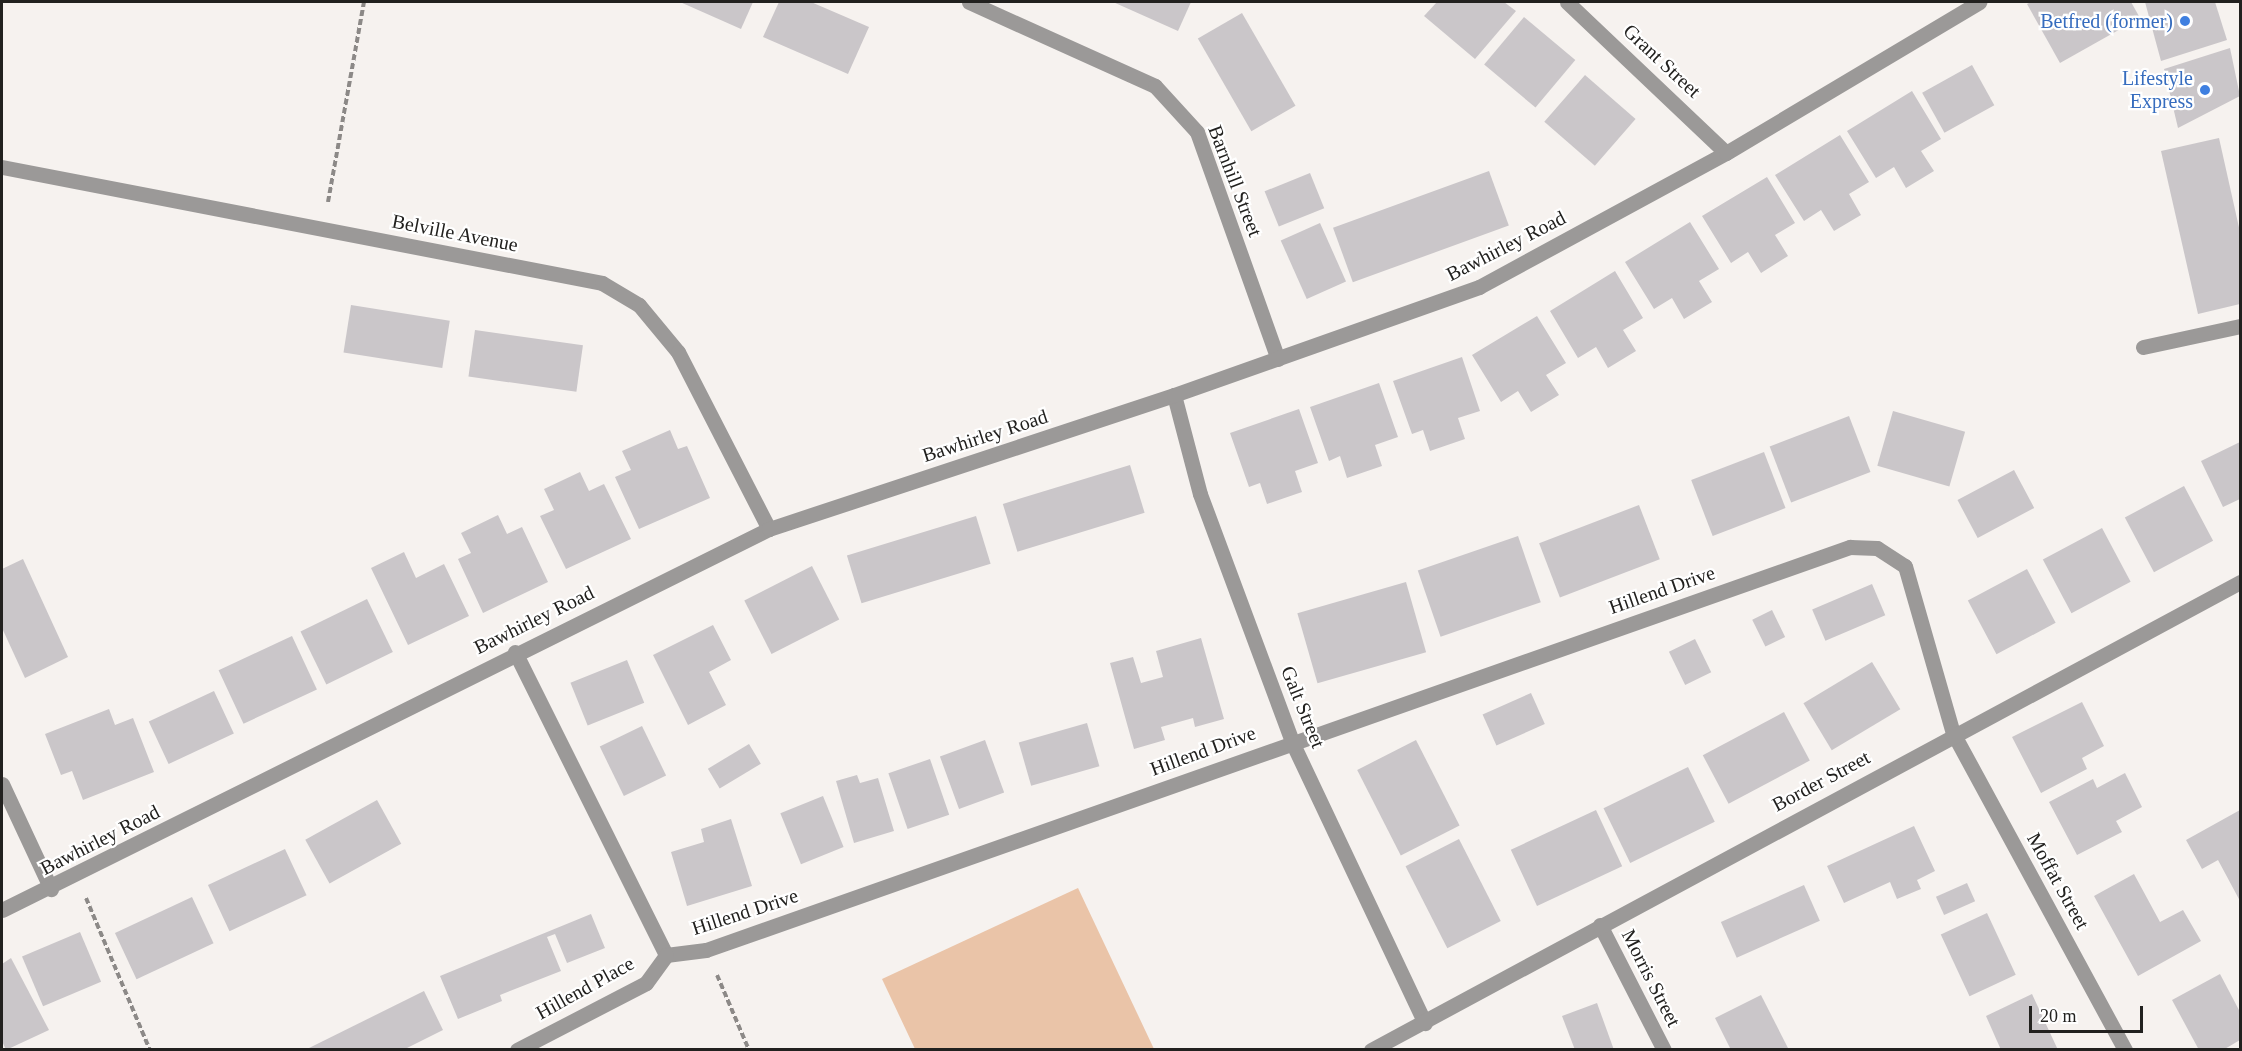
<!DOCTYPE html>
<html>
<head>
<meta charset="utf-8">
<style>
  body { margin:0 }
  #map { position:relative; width:2242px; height:1051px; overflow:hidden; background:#f6f2ef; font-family:Georgia,serif }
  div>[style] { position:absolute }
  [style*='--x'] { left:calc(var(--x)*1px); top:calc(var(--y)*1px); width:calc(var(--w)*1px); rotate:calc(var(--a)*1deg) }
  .green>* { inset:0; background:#eac4a8 }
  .building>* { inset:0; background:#cac6c9; transform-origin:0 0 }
  .path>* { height:4px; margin-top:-2px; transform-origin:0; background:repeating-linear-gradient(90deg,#8c8987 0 6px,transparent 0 9px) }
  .minor>* { height:15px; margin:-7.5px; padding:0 7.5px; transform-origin:7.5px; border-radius:7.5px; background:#9b9998 }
  .dots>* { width:16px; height:16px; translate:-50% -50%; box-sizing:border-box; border:3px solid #fff; border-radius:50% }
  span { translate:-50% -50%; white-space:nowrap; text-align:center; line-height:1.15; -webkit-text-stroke:4.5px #fff; paint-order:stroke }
  .shop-label { font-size:20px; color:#366cbe }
  .right { translate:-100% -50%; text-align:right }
  .street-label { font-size:20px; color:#22211f }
  .frame { position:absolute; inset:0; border:3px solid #22211f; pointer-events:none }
  .scale { position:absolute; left:2029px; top:1006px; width:114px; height:27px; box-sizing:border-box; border:3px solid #22211f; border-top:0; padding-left:8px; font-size:18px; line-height:21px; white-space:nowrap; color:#22211f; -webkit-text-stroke:4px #fff; paint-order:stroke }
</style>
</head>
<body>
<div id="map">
  <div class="green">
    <i style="clip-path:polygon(1078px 888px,1154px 1049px,915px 1049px,882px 979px)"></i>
  </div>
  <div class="building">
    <i style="clip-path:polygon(680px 2px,753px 2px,741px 29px)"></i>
    <i style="clip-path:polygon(779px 2px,811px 2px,869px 27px,848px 74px,763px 37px)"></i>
    <i style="clip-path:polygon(1113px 2px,1191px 2px,1178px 31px)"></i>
    <i style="clip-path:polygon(1437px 2px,1504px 2px,1516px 11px,1475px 59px,1424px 16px)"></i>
    <i style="clip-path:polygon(2031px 2px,2131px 2px,2140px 18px,2060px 63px,2027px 4px)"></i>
    <i style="clip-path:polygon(2145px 2px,2215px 2px,2227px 40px,2161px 61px)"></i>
    <i style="left:1242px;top:13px;width:107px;height:51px;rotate:60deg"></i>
    <i style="left:1524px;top:17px;width:67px;height:62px;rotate:40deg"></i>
    <i style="clip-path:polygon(2230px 48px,2240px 96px,2178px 128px,2164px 69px)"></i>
    <i style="left:1972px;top:65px;width:46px;height:57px;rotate:61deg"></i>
    <i style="left:1585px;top:75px;width:67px;height:62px;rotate:41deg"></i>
    <i style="clip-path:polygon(1912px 91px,1941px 139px,1921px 151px,1934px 171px,1906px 188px,1894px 167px,1876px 178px,1847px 131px)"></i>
    <i style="clip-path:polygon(1840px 135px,1869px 182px,1849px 194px,1861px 215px,1834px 231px,1821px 210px,1804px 221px,1775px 175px)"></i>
    <i style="clip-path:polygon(2219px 138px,2240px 232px,2240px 304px,2198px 314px,2161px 151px)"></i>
    <i style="left:1489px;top:171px;width:58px;height:166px;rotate:70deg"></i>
    <i style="left:1310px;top:173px;width:38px;height:49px;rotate:68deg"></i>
    <i style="clip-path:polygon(1767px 177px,1795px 223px,1775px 235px,1788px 256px,1761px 273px,1748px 252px,1731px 263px,1702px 216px)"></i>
    <i style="clip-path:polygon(1690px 222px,1719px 269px,1699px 281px,1712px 302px,1684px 319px,1672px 298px,1654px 309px,1625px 262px)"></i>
    <i style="left:1320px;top:223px;width:64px;height:43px;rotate:66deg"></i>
    <i style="clip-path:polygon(1615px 271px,1643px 318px,1623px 330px,1636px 351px,1608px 368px,1596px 347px,1578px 358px,1550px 311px)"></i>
    <i style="left:351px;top:305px;width:100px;height:48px;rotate:9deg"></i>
    <i style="clip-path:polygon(1537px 316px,1566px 363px,1546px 375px,1559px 395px,1531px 412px,1518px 391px,1501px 402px,1472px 355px)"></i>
    <i style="left:475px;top:330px;width:109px;height:47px;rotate:8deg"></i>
    <i style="clip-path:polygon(1462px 357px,1480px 411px,1458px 418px,1465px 439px,1430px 451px,1423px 430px,1412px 434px,1393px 381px)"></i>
    <i style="clip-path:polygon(1379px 383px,1398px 437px,1375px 445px,1382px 466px,1347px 478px,1340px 456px,1329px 461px,1310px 407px)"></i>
    <i style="clip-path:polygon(1299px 409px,1318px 463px,1295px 471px,1302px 492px,1267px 504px,1260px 483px,1249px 487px,1230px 433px)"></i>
    <i style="left:1893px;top:411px;width:75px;height:57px;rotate:16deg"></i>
    <i style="left:1849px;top:416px;width:60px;height:85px;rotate:69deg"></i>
    <i style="clip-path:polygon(670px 430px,678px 449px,687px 446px,710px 498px,639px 529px,615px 477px,631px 470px,622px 451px)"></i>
    <i style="clip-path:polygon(2240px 442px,2240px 499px,2223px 507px,2201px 461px)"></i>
    <i style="left:1764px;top:452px;width:60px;height:78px;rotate:69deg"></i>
    <i style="left:1130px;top:465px;width:50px;height:133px;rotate:73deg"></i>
    <i style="left:2014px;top:470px;width:43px;height:64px;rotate:62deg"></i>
    <i style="clip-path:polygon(580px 472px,589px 491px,604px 484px,631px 539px,566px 569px,540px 516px,554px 510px,544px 489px)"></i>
    <i style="left:2184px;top:486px;width:62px;height:67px;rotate:62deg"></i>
    <i style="left:1639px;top:505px;width:58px;height:107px;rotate:69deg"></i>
    <i style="clip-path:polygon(498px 515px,507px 534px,522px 527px,548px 582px,483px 613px,458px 559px,471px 553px,461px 533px)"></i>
    <i style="left:976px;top:516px;width:50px;height:135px;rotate:73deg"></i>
    <i style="left:2102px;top:528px;width:61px;height:67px;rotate:62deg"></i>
    <i style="left:1518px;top:536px;width:70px;height:106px;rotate:71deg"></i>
    <i style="clip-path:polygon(404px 552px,416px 578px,444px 564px,469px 616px,408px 645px,371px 568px)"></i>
    <i style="clip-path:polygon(23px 559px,68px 657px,25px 678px,2px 628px,2px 569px)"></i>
    <i style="left:812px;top:566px;width:60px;height:76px;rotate:63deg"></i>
    <i style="left:2027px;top:569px;width:61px;height:67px;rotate:62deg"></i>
    <i style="left:1406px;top:582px;width:73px;height:113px;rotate:74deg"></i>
    <i style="left:1872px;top:584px;width:34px;height:65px;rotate:67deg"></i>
    <i style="left:367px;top:599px;width:59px;height:74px;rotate:64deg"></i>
    <i style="left:1772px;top:610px;width:30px;height:22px;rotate:64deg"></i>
    <i style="clip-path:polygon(713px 625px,731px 660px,709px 672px,726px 705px,688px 725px,653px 655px)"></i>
    <i style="left:292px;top:636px;width:59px;height:81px;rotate:65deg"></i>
    <i style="clip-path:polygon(1201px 638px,1224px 719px,1195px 727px,1193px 718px,1161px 727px,1165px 740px,1134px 749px,1110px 663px,1133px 657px,1141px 683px,1163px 677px,1156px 651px)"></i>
    <i style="left:1695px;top:639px;width:37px;height:29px;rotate:64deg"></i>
    <i style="left:627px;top:660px;width:46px;height:61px;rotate:68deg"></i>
    <i style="left:1872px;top:662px;width:55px;height:80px;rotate:59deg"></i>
    <i style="left:214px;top:691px;width:47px;height:72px;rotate:65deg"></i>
    <i style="left:1531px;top:693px;width:34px;height:53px;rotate:66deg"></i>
    <i style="clip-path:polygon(2082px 702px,2104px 746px,2082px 758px,2087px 769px,2041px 793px,2012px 737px)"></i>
    <i style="clip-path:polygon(109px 709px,115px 725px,133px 718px,154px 772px,83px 800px,72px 771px,61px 775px,45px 734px)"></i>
    <i style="left:1784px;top:712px;width:55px;height:92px;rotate:62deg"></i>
    <i style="left:1087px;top:723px;width:45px;height:71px;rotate:74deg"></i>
    <i style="left:642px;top:726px;width:55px;height:47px;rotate:64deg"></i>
    <i style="left:985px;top:740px;width:56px;height:48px;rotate:70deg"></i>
    <i style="left:1416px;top:740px;width:96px;height:66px;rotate:63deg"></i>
    <i style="left:749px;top:744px;width:23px;height:48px;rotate:59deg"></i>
    <i style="left:930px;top:759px;width:59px;height:44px;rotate:71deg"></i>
    <i style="left:1688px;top:767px;width:61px;height:94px;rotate:64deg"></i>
    <i style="clip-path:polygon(2125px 773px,2142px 807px,2116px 821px,2122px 832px,2077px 855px,2049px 802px,2093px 779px,2097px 788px)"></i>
    <i style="clip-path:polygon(857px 775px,860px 783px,878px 778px,894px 831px,854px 843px,836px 781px)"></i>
    <i style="left:823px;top:796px;width:55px;height:46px;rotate:68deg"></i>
    <i style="left:377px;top:800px;width:50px;height:82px;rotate:61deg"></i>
    <i style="left:1596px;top:810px;width:62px;height:94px;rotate:65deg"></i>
    <i style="clip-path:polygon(2240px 810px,2240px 901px,2218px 860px,2202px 869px,2186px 840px)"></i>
    <i style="clip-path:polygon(731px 819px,752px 886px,687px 906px,671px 852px,704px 842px,701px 829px)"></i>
    <i style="clip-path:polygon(1914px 826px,1935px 871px,1917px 880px,1921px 889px,1897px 899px,1890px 882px,1844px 903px,1827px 866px)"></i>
    <i style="left:1459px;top:839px;width:92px;height:60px;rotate:63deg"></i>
    <i style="left:285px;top:849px;width:51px;height:85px;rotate:65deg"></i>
    <i style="clip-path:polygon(2134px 874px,2160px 922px,2183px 910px,2201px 941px,2138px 976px,2094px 896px)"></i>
    <i style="left:1967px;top:883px;width:20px;height:34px;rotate:66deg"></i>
    <i style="left:1804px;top:885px;width:39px;height:91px;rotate:66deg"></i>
    <i style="left:192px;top:897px;width:51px;height:85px;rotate:65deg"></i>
    <i style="left:1987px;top:913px;width:68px;height:51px;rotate:65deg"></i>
    <i style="clip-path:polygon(591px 914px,605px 948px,567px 963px,555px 934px,547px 937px,561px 971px,500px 995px,502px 1001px,458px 1019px,440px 976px)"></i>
    <i style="left:80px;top:932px;width:54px;height:63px;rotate:67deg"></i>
    <i style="clip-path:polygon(11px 958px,49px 1030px,6px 1050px,2px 1041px,2px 964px)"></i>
    <i style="clip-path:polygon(2220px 974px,2240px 1012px,2240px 1040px,2223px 1050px,2199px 1050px,2172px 1000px)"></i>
    <i style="clip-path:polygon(424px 991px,443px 1030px,403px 1050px,305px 1050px)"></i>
    <i style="clip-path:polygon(2032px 994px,2058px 1050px,2001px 1050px,1986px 1016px)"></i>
    <i style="clip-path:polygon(1761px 995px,1789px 1050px,1731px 1050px,1715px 1018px)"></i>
    <i style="clip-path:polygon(1597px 1003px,1614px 1050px,1575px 1050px,1562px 1016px)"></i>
  </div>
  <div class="path">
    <i style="--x:328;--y:202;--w:203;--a:-79.8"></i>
    <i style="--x:86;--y:898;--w:165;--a:67.2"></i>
    <i style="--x:717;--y:975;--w:82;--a:66.9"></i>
  </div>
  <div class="minor">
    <i style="--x:969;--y:2;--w:204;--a:24.3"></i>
    <i style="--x:1155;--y:86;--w:62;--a:47.6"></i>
    <i style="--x:1197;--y:132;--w:241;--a:70.4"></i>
    <i style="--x:1567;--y:2;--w:219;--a:43.5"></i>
    <i style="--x:2;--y:167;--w:611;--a:10.94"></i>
    <i style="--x:602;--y:283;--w:43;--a:30.7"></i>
    <i style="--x:639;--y:305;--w:61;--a:50.3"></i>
    <i style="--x:678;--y:352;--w:199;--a:62.8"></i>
    <i style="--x:2143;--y:347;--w:99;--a:-12.2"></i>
    <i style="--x:1174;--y:395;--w:102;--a:75.3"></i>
    <i style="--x:1200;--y:494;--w:265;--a:69.6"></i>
    <i style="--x:1292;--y:742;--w:311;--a:64.7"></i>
    <i style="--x:515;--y:652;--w:339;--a:63.5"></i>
    <i style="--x:2;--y:784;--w:116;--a:65"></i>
    <i style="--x:2;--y:910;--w:856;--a:-26.42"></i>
    <i style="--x:769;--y:529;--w:427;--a:-18.3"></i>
    <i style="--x:1174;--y:395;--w:324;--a:-19.5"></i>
    <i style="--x:1479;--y:287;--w:281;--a:-28.5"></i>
    <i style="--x:1726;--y:153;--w:295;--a:-30.8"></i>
    <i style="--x:1600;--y:925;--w:140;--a:62.9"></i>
    <i style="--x:666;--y:955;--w:40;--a:-7.1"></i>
    <i style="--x:706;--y:950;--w:1213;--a:-19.41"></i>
    <i style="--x:1850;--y:547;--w:27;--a:2"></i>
    <i style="--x:1877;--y:548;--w:33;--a:33"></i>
    <i style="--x:1905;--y:566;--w:174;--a:74"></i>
    <i style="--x:1953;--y:733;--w:361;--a:61.5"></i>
    <i style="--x:517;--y:1050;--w:145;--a:-27.4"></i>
    <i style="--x:646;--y:983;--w:34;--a:-54"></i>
    <i style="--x:1371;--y:1050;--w:987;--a:-28.3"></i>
  </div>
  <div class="dots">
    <i style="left:2185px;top:21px;background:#3f7fe0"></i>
    <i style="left:2205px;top:90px;background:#3f7fe0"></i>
  </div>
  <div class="shop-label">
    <span class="right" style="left:2173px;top:21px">Betfred (former)</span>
    <span class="right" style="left:2193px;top:90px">Lifestyle<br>Express</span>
  </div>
  <div class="street-label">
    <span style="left:1662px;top:61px;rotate:43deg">Grant Street</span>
    <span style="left:1235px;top:181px;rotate:69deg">Barnhill Street</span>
    <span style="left:455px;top:233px;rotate:11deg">Belville Avenue</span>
    <span style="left:1506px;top:246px;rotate:-27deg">Bawhirley Road</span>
    <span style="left:985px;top:436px;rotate:-18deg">Bawhirley Road</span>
    <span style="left:1662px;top:590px;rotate:-19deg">Hillend Drive</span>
    <span style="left:534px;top:620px;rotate:-26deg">Bawhirley Road</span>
    <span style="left:1303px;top:707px;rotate:68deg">Galt Street</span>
    <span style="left:1203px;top:751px;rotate:-20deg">Hillend Drive</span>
    <span style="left:1821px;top:781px;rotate:-28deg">Border Street</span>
    <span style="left:100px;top:840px;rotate:-27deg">Bawhirley Road</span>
    <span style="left:2058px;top:881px;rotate:61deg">Moffat Street</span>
    <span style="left:745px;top:912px;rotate:-18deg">Hillend Drive</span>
    <span style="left:1651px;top:978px;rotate:63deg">Morris Street</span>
    <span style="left:585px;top:988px;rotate:-29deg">Hillend Place</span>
  </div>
  <div class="frame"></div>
  <div class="scale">20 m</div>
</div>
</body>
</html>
